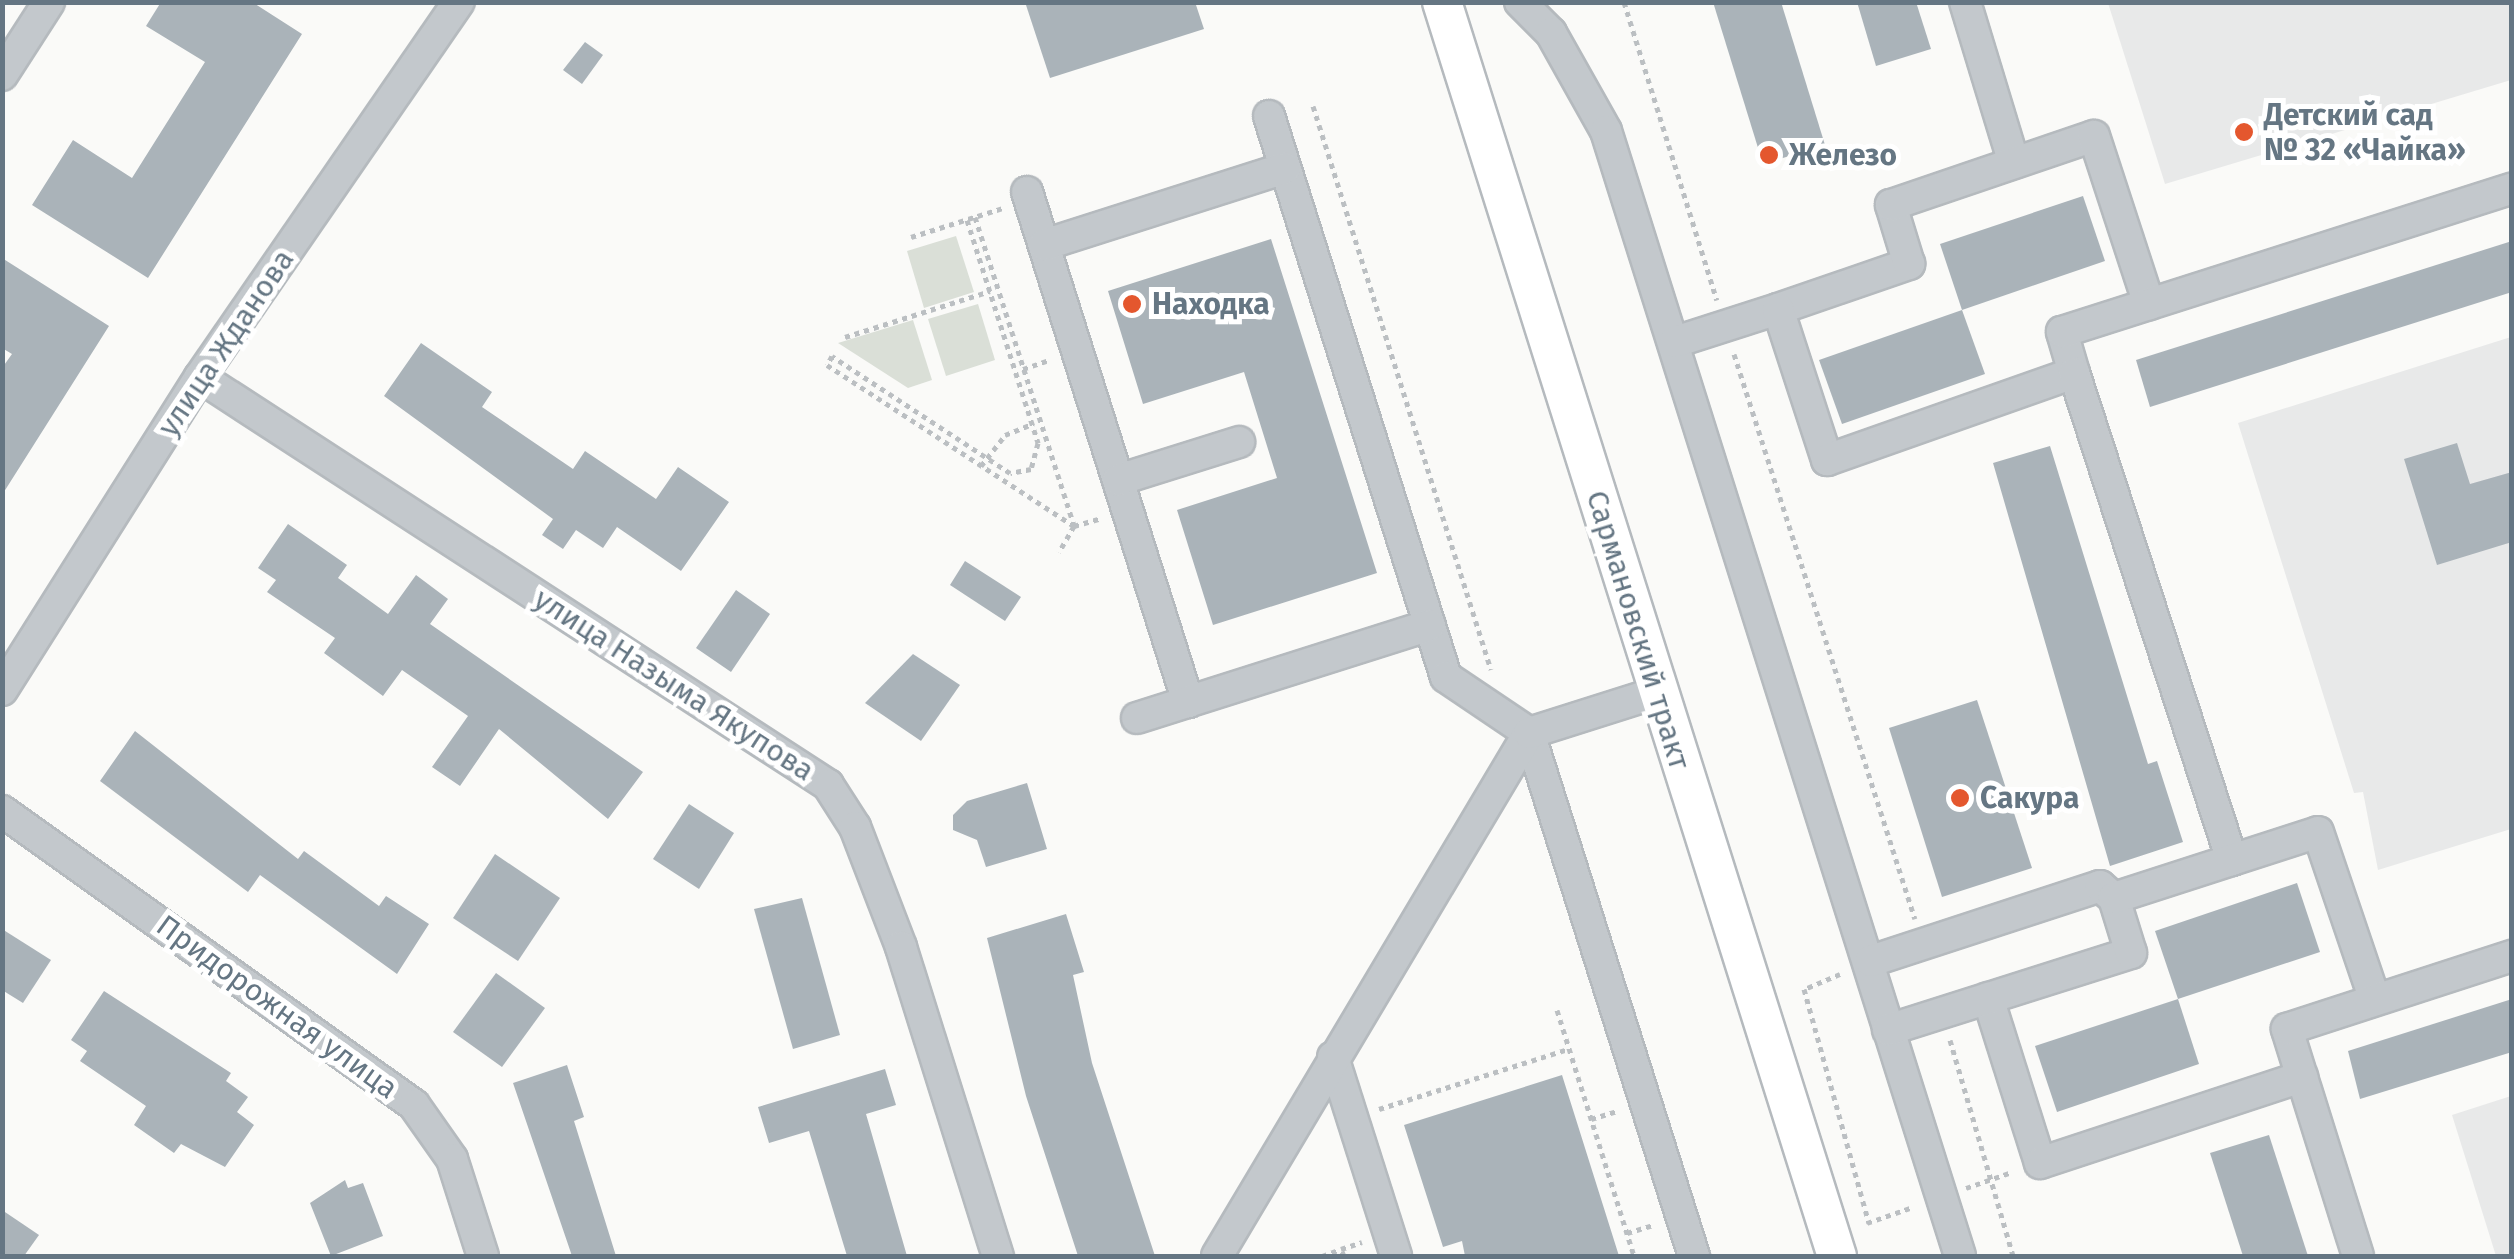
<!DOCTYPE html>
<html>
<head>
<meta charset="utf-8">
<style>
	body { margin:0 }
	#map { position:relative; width:2514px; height:1259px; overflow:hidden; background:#fafaf8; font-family:"Fira Sans",sans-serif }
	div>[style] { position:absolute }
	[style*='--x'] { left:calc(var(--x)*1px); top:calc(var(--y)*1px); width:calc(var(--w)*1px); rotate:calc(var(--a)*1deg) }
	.built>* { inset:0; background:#e8e9e9 }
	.green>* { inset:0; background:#dadfd7 }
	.building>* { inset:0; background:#aab3b9 }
	.path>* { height:5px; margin-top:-2.5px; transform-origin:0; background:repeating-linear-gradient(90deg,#bbbfc2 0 5px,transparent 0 10px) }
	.roads { filter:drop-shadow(2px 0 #b5babe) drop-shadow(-2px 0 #b5babe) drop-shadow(0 2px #b5babe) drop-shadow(0 -2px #b5babe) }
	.minor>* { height:30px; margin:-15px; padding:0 15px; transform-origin:15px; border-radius:15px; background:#c3c8cc }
	.major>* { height:38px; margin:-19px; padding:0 19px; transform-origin:19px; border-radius:19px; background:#fff }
	.dots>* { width:28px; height:28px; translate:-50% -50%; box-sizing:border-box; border:5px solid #fff; border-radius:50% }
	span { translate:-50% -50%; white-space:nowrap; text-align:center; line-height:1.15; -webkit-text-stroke:10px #fff; paint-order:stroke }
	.poi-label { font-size:30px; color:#657683; font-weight:700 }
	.left { translate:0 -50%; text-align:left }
	.street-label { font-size:30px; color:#657683 }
	.frame { position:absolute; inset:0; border:5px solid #657683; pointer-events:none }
</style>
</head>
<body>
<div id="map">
	<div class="built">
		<div style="clip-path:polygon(2108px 3px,2511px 3px,2511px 80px,2165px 184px)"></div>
		<div style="clip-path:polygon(2511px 337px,2511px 829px,2378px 870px,2363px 792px,2354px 793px,2238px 423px)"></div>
		<div style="clip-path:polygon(2511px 1096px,2511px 1256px,2496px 1256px,2452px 1115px)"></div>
	</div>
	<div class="green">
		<div style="clip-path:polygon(956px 236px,974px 292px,924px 308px,907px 251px)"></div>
		<div style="clip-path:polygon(978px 304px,995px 360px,946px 376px,928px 319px)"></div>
		<div style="clip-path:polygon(913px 320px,932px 380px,908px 388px,838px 343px)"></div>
	</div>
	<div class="building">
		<div style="clip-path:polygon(161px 2px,252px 2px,302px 34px,148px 278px,32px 205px,73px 140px,132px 178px,205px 62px,146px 26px)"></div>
		<div style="clip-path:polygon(1025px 2px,1195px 2px,1204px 29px,1050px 78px)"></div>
		<div style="clip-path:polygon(1713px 2px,1781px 2px,1825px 145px,1763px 164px)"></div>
		<div style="clip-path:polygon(1857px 2px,1916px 2px,1931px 49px,1876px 66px)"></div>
		<div style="clip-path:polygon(585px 42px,603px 55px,582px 84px,563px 70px)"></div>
		<div style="clip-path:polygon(2083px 196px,2105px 261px,1962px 310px,1940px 244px)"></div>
		<div style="clip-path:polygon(1271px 239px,1377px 573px,1213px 625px,1177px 510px,1277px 478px,1244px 372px,1143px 404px,1108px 291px)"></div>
		<div style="clip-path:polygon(2512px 241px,2512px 292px,2150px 407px,2136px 360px)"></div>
		<div style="clip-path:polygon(2px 258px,109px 326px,2px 495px,2px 368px,12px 354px,2px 348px)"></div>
		<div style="clip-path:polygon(1962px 310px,1985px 374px,1842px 424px,1819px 360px)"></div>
		<div style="clip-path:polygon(421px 343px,492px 392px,482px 407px,573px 469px,585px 451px,656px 499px,678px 467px,729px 502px,681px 571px,617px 527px,603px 548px,576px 530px,563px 549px,542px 535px,553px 519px,384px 396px)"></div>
		<div style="clip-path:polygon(2457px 443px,2470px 484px,2512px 472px,2512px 542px,2437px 565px,2404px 459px)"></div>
		<div style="clip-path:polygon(2050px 446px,2148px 764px,2157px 761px,2183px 842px,2110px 866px,1993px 463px)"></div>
		<div style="clip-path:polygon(288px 524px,347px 565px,338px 578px,388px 614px,416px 575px,448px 599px,430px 624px,643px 772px,608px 819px,499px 729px,460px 786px,432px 767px,468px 716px,402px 670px,383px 696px,324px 653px,335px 638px,267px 592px,276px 580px,258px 568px)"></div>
		<div style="clip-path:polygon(965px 561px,1021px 597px,1005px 621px,950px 585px)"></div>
		<div style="clip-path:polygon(736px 590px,770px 614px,731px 672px,696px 648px)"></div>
		<div style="clip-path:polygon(913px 654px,960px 685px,921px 741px,865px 703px)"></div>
		<div style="clip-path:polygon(1977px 700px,2032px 868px,1942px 897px,1889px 728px)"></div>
		<div style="clip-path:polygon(135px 731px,298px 859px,304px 851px,379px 906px,386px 896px,429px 924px,397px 974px,260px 875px,248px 892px,100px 781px)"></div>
		<div style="clip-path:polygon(1027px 783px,1047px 849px,986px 867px,977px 840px,953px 830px,953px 815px,967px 801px)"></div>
		<div style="clip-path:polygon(689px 804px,734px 833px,699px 889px,653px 859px)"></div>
		<div style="clip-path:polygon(495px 854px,560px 898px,518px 961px,453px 918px)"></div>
		<div style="clip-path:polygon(2297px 883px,2320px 952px,2178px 999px,2155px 931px)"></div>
		<div style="clip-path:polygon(802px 898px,840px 1035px,793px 1049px,754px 909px)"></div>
		<div style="clip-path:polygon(1066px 914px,1084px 972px,1073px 975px,1092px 1063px,1155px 1256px,1078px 1256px,1026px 1096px,987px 938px)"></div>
		<div style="clip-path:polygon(2px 929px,51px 960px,23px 1003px,2px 990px)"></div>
		<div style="clip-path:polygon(496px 973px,545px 1008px,502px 1067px,453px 1032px)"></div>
		<div style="clip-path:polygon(104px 991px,231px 1073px,226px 1081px,248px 1097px,237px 1112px,254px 1125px,225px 1167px,181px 1144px,174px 1153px,134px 1125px,146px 1106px,80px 1061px,87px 1051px,71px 1040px)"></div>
		<div style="clip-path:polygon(2178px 999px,2199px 1064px,2057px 1112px,2035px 1046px)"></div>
		<div style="clip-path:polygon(2512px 999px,2512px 1052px,2360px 1099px,2348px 1051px)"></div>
		<div style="clip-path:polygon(567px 1065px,584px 1117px,574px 1121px,616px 1256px,572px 1256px,513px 1083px)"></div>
		<div style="clip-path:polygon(885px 1069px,896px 1105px,866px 1114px,907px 1256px,847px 1256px,809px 1131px,769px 1143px,758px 1107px)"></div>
		<div style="clip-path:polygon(1562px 1075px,1619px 1256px,1465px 1256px,1462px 1241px,1443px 1247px,1404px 1125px)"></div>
		<div style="clip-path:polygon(2269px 1135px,2308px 1256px,2243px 1256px,2210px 1153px)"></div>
		<div style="clip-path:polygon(345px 1180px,348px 1188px,363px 1183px,383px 1236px,331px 1256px,310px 1203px)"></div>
		<div style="clip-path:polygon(2px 1210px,39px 1235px,24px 1256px,2px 1256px)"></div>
	</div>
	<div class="path">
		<div style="--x:1624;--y:2;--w:312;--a:72.7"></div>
		<div style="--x:1313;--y:106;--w:591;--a:72.48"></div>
		<div style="--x:975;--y:217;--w:324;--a:72.2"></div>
		<div style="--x:1074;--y:526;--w:30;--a:120"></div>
		<div style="--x:967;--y:220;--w:234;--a:72.3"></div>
		<div style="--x:1038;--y:443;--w:27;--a:105"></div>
		<div style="--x:1031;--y:469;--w:21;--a:169"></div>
		<div style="--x:1010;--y:473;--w:213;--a:-146.7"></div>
		<div style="--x:832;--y:356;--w:10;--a:119"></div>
		<div style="--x:827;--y:365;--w:295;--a:33.1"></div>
		<div style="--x:1074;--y:526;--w:29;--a:-16"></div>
		<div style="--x:911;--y:237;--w:96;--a:-17.5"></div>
		<div style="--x:845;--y:337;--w:152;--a:-17.6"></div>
		<div style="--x:1734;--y:354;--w:593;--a:72.24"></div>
		<div style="--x:1023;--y:369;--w:28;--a:-19"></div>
		<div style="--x:981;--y:466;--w:39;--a:-52"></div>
		<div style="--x:1005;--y:435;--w:31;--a:-22"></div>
		<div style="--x:1840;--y:974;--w:39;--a:157"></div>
		<div style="--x:1804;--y:989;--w:243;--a:74.5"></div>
		<div style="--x:1557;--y:1010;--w:258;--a:72.6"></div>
		<div style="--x:1950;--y:1040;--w:225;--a:73.7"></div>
		<div style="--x:1379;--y:1109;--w:198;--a:-17.6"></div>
		<div style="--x:1591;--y:1119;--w:27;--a:-17"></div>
		<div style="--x:1966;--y:1188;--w:49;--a:-19.2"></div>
		<div style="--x:1867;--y:1223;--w:49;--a:-19.2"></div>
		<div style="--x:1627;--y:1233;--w:27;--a:-17"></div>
		<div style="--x:1322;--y:1256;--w:20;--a:-20"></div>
		<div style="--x:1344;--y:1256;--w:8;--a:-113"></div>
		<div style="--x:1341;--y:1249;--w:22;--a:-18"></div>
	</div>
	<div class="roads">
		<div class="minor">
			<div style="--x:1520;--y:2;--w:44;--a:45"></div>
			<div style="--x:1551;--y:33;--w:112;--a:60.7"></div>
			<div style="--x:1606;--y:131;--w:1179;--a:72.53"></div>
			<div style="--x:1965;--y:2;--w:168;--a:73.1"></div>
			<div style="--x:2;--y:75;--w:87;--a:-57.2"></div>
			<div style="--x:1269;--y:116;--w:588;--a:72.49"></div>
			<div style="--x:1446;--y:677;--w:100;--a:34"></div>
			<div style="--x:1529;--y:733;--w:548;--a:72.49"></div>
			<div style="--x:1027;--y:192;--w:535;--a:72.48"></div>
			<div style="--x:1044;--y:245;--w:253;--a:-17.7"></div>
			<div style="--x:1778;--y:309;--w:139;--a:-19"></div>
			<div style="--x:1909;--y:264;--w:62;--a:-107"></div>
			<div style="--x:1891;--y:205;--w:214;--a:-18.8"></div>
			<div style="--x:2094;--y:136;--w:177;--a:71.9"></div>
			<div style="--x:1675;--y:342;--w:108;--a:-17.8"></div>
			<div style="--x:1778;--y:309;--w:159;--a:72"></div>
			<div style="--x:1827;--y:460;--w:262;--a:-19.4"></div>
			<div style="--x:2074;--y:373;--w:43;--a:-106.3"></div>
			<div style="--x:2062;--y:332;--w:472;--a:-17.7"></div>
			<div style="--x:2074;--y:373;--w:512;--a:72.03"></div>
			<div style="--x:200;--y:377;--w:749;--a:33.01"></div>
			<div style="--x:828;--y:785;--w:50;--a:57.3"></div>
			<div style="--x:855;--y:827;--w:129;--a:69"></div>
			<div style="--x:901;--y:947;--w:324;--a:72.6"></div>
			<div style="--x:1118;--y:480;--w:127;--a:-17.4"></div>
			<div style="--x:2;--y:690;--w:370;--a:-57.7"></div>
			<div style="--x:200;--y:377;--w:456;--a:-55.4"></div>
			<div style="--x:1137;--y:718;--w:307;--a:-17.6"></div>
			<div style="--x:2;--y:811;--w:506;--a:35.51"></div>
			<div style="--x:414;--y:1105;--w:66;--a:54.9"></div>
			<div style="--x:452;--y:1159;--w:102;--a:72.3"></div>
			<div style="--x:1871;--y:961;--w:241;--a:-18.1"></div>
			<div style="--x:2100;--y:886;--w:18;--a:41"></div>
			<div style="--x:1988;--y:998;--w:173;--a:72.5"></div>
			<div style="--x:2040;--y:1163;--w:276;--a:-18.2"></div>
			<div style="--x:1888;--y:1030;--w:255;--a:-17.6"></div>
			<div style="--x:2131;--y:953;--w:58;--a:-107.2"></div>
			<div style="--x:2114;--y:898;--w:214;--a:-17.9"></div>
			<div style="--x:2318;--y:832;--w:177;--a:71.3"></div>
			<div style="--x:1333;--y:1057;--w:209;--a:72.4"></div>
			<div style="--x:1217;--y:1256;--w:609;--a:-59.18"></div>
			<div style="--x:1529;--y:733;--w:135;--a:-17.6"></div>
			<div style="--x:2358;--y:1256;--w:238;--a:-107.4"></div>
			<div style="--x:2287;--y:1029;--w:237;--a:-18"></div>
		</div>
		<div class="major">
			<div style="--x:1442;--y:2;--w:1315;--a:72.52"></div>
		</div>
	</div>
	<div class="dots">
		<div style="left:2244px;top:132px;background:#e4572e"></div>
		<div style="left:1769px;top:155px;background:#e4572e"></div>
		<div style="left:1132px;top:304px;background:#e4572e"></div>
		<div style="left:1960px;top:798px;background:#e4572e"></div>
	</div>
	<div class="poi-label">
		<span class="left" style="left:2264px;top:132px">Детский сад<br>№ 32 «Чайка»</span>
		<span class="left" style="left:1789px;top:155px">Железо</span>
		<span class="left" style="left:1152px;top:304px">Находка</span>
		<span class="left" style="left:1980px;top:798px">Сакура</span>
	</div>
	<div class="street-label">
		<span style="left:226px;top:343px;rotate:-56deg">улица Жданова</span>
		<span style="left:1638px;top:630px;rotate:73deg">Сармановский тракт</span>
		<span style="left:674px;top:685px;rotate:33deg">улица Назыма Якупова</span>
		<span style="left:277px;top:1007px;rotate:36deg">Придорожная улица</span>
	</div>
	<div class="frame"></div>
</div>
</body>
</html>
